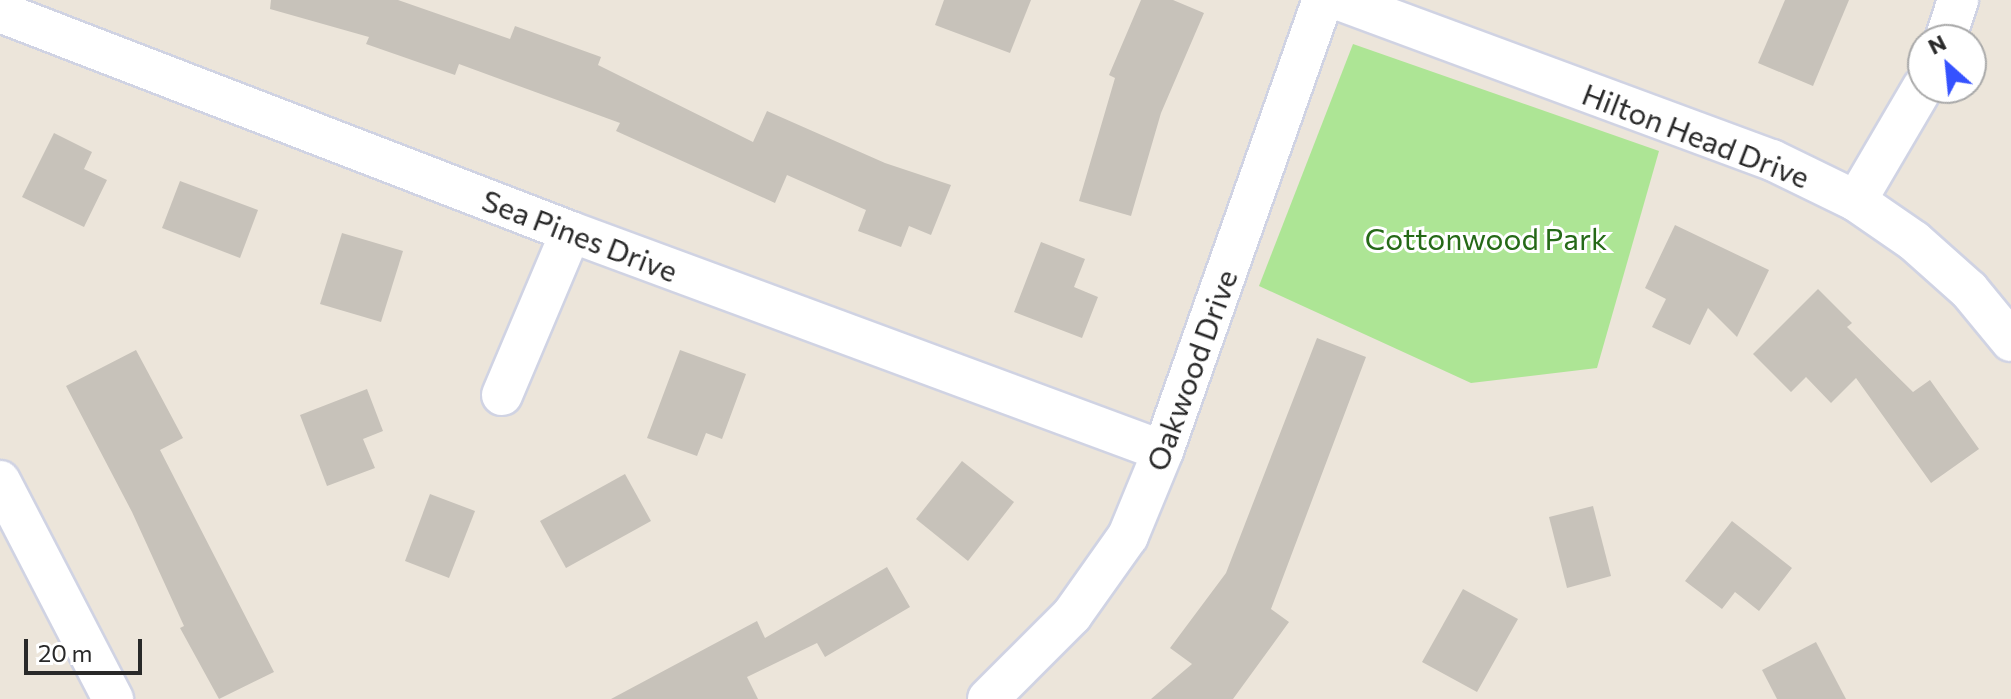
<!DOCTYPE html>
<html>
<head>
<meta charset="utf-8">
<style>
	body { margin:0 }
	#map { position:relative; width:2011px; height:699px; overflow:hidden; background:#ece5da; font-family:Commissioner,sans-serif }
	div>[style] { position:absolute }
	[style*='--x'] { left:calc(var(--x)*1px); top:calc(var(--y)*1px); width:calc(var(--w)*1px); rotate:calc(var(--a)*1deg) }
	.green>* { inset:0; background:#ade595 }
	.building>* { inset:0; background:#c7c2ba }
	.roads { filter:drop-shadow(2px 0 #d0d3e3) drop-shadow(-2px 0 #d0d3e3) drop-shadow(0 2px #d0d3e3) drop-shadow(0 -2px #d0d3e3) }
	.street>* { height:40px; margin:-20px; padding:0 20px; transform-origin:20px; border-radius:20px; background:#fff }
	span { translate:-50% -50%; white-space:nowrap; text-align:center; line-height:1.15; -webkit-text-stroke:6px #fff; paint-order:stroke }
	.street-label { font-size:30px; color:#292929 }
	.park-label { font-size:30px; color:#256917 }
	.north { position:absolute; left:1907px; top:24px; width:80px; height:80px; box-sizing:border-box; background:#fff; border:2px solid #a9a9a9; border-radius:50%; rotate:333deg; font-size:22px; font-weight:700; line-height:32px; text-align:center; color:#292929 }
	.north::after { content:''; display:block; margin:auto; width:28px; height:36px; background:#3552ff; clip-path:polygon(50% 0,100% 100%,50% 72%,0 100%) }
	.scale { position:absolute; left:24px; top:639px; width:118px; height:36px; box-sizing:border-box; border:4px solid #292929; border-top:0; padding-left:10px; font-size:24px; line-height:28px; white-space:nowrap; color:#292929; -webkit-text-stroke:6px #fff; paint-order:stroke }
</style>
</head>
<body>
<div id="map">
	<div class="green">
		<div style="clip-path:polygon(1353px 44px,1659px 151px,1597px 368px,1471px 383px,1259px 286px)"></div>
	</div>
	<div class="building">
		<div style="clip-path:polygon(271px 0,398px 0,510px 39px,515px 26px,601px 57px,598px 65px,753px 142px,767px 111px,885px 163px,951px 185px,931px 235px,909px 226px,901px 247px,858px 231px,866px 210px,787px 175px,775px 203px,616px 131px,620px 123px,459px 64px,455px 75px,366px 44px,369px 37px,270px 9px)"></div>
		<div style="clip-path:polygon(944px 0,1031px 0,1010px 53px,935px 25px)"></div>
		<div style="clip-path:polygon(1141px 0,1173px 0,1204px 13px,1161px 113px,1131px 216px,1079px 201px,1115px 78px,1109px 75px)"></div>
		<div style="clip-path:polygon(1785px 0,1849px 0,1813px 86px,1758px 63px)"></div>
		<div style="clip-path:polygon(54px 133px,92px 152px,84px 169px,107px 180px,84px 227px,22px 197px)"></div>
		<div style="clip-path:polygon(180px 181px,258px 210px,240px 258px,162px 228px)"></div>
		<div style="clip-path:polygon(1675px 225px,1769px 270px,1737px 337px,1708px 308px,1690px 345px,1652px 327px,1666px 299px,1645px 288px)"></div>
		<div style="clip-path:polygon(342px 233px,403px 251px,381px 322px,320px 304px)"></div>
		<div style="clip-path:polygon(1041px 242px,1085px 259px,1074px 287px,1098px 297px,1082px 338px,1014px 312px)"></div>
		<div style="clip-path:polygon(1818px 289px,1852px 323px,1847px 327px,1913px 392px,1930px 380px,1979px 449px,1931px 483px,1856px 378px,1831px 403px,1806px 377px,1791px 392px,1753px 354px)"></div>
		<div style="clip-path:polygon(1317px 338px,1366px 357px,1271px 609px,1289px 622px,1233px 699px,1151px 699px,1192px 664px,1170px 648px,1226px 573px)"></div>
		<div style="clip-path:polygon(136px 350px,183px 438px,160px 450px,274px 672px,219px 699px,180px 628px,184px 626px,132px 512px,66px 386px)"></div>
		<div style="clip-path:polygon(680px 350px,746px 374px,722px 439px,706px 433px,697px 456px,647px 438px)"></div>
		<div style="clip-path:polygon(367px 389px,383px 431px,363px 439px,375px 468px,327px 486px,300px 415px)"></div>
		<div style="clip-path:polygon(962px 461px,1014px 502px,968px 561px,916px 519px)"></div>
		<div style="clip-path:polygon(625px 474px,651px 521px,566px 568px,540px 521px)"></div>
		<div style="clip-path:polygon(430px 494px,475px 511px,449px 578px,405px 561px)"></div>
		<div style="clip-path:polygon(1593px 506px,1611px 576px,1567px 588px,1549px 517px)"></div>
		<div style="clip-path:polygon(1732px 521px,1792px 568px,1759px 611px,1735px 592px,1722px 609px,1685px 581px)"></div>
		<div style="clip-path:polygon(887px 567px,910px 607px,825px 657px,817px 643px,747px 677px,758px 699px,611px 699px,757px 621px,765px 638px)"></div>
		<div style="clip-path:polygon(1463px 589px,1518px 619px,1477px 692px,1422px 662px)"></div>
		<div style="clip-path:polygon(1816px 642px,1846px 699px,1777px 699px,1762px 670px)"></div>
	</div>
	<div class="roads">
		<div class="street">
			<div style="--x:1339;--y:0;--w:462;--a:20.3"></div>
			<div style="--x:1772;--y:160;--w:93;--a:26"></div>
			<div style="--x:1856;--y:201;--w:70;--a:34.6"></div>
			<div style="--x:1914;--y:241;--w:74;--a:41.7"></div>
			<div style="--x:1969;--y:290;--w:66;--a:50.5"></div>
			<div style="--x:0;--y:12;--w:612;--a:21.07"></div>
			<div style="--x:571;--y:232;--w:631;--a:20.3"></div>
			<div style="--x:1945;--y:40;--w:42;--a:-72"></div>
			<div style="--x:1856;--y:201;--w:132;--a:-59.6"></div>
			<div style="--x:502;--y:395;--w:177;--a:-67.1"></div>
			<div style="--x:0;--y:481;--w:246;--a:62.6"></div>
			<div style="--x:988;--y:699;--w:119;--a:-45"></div>
			<div style="--x:1072;--y:615;--w:97;--a:-54.7"></div>
			<div style="--x:1128;--y:536;--w:92;--a:-67.6"></div>
			<div style="--x:1163;--y:451;--w:479;--a:-70.5"></div>
		</div>
	</div>
	<div class="street-label">
		<span style="left:1696px;top:135px;rotate:21deg">Hilton Head Drive</span>
		<span style="left:580px;top:235px;rotate:21deg">Sea Pines Drive</span>
		<span style="left:1191px;top:370px;rotate:-70deg">Oakwood Drive</span>
	</div>
	<div class="park-label">
		<span style="left:1486px;top:238px">Cottonwood Park</span>
	</div>
	<div class="north">N</div>
	<div class="scale">20 m</div>
</div>
</body>
</html>
